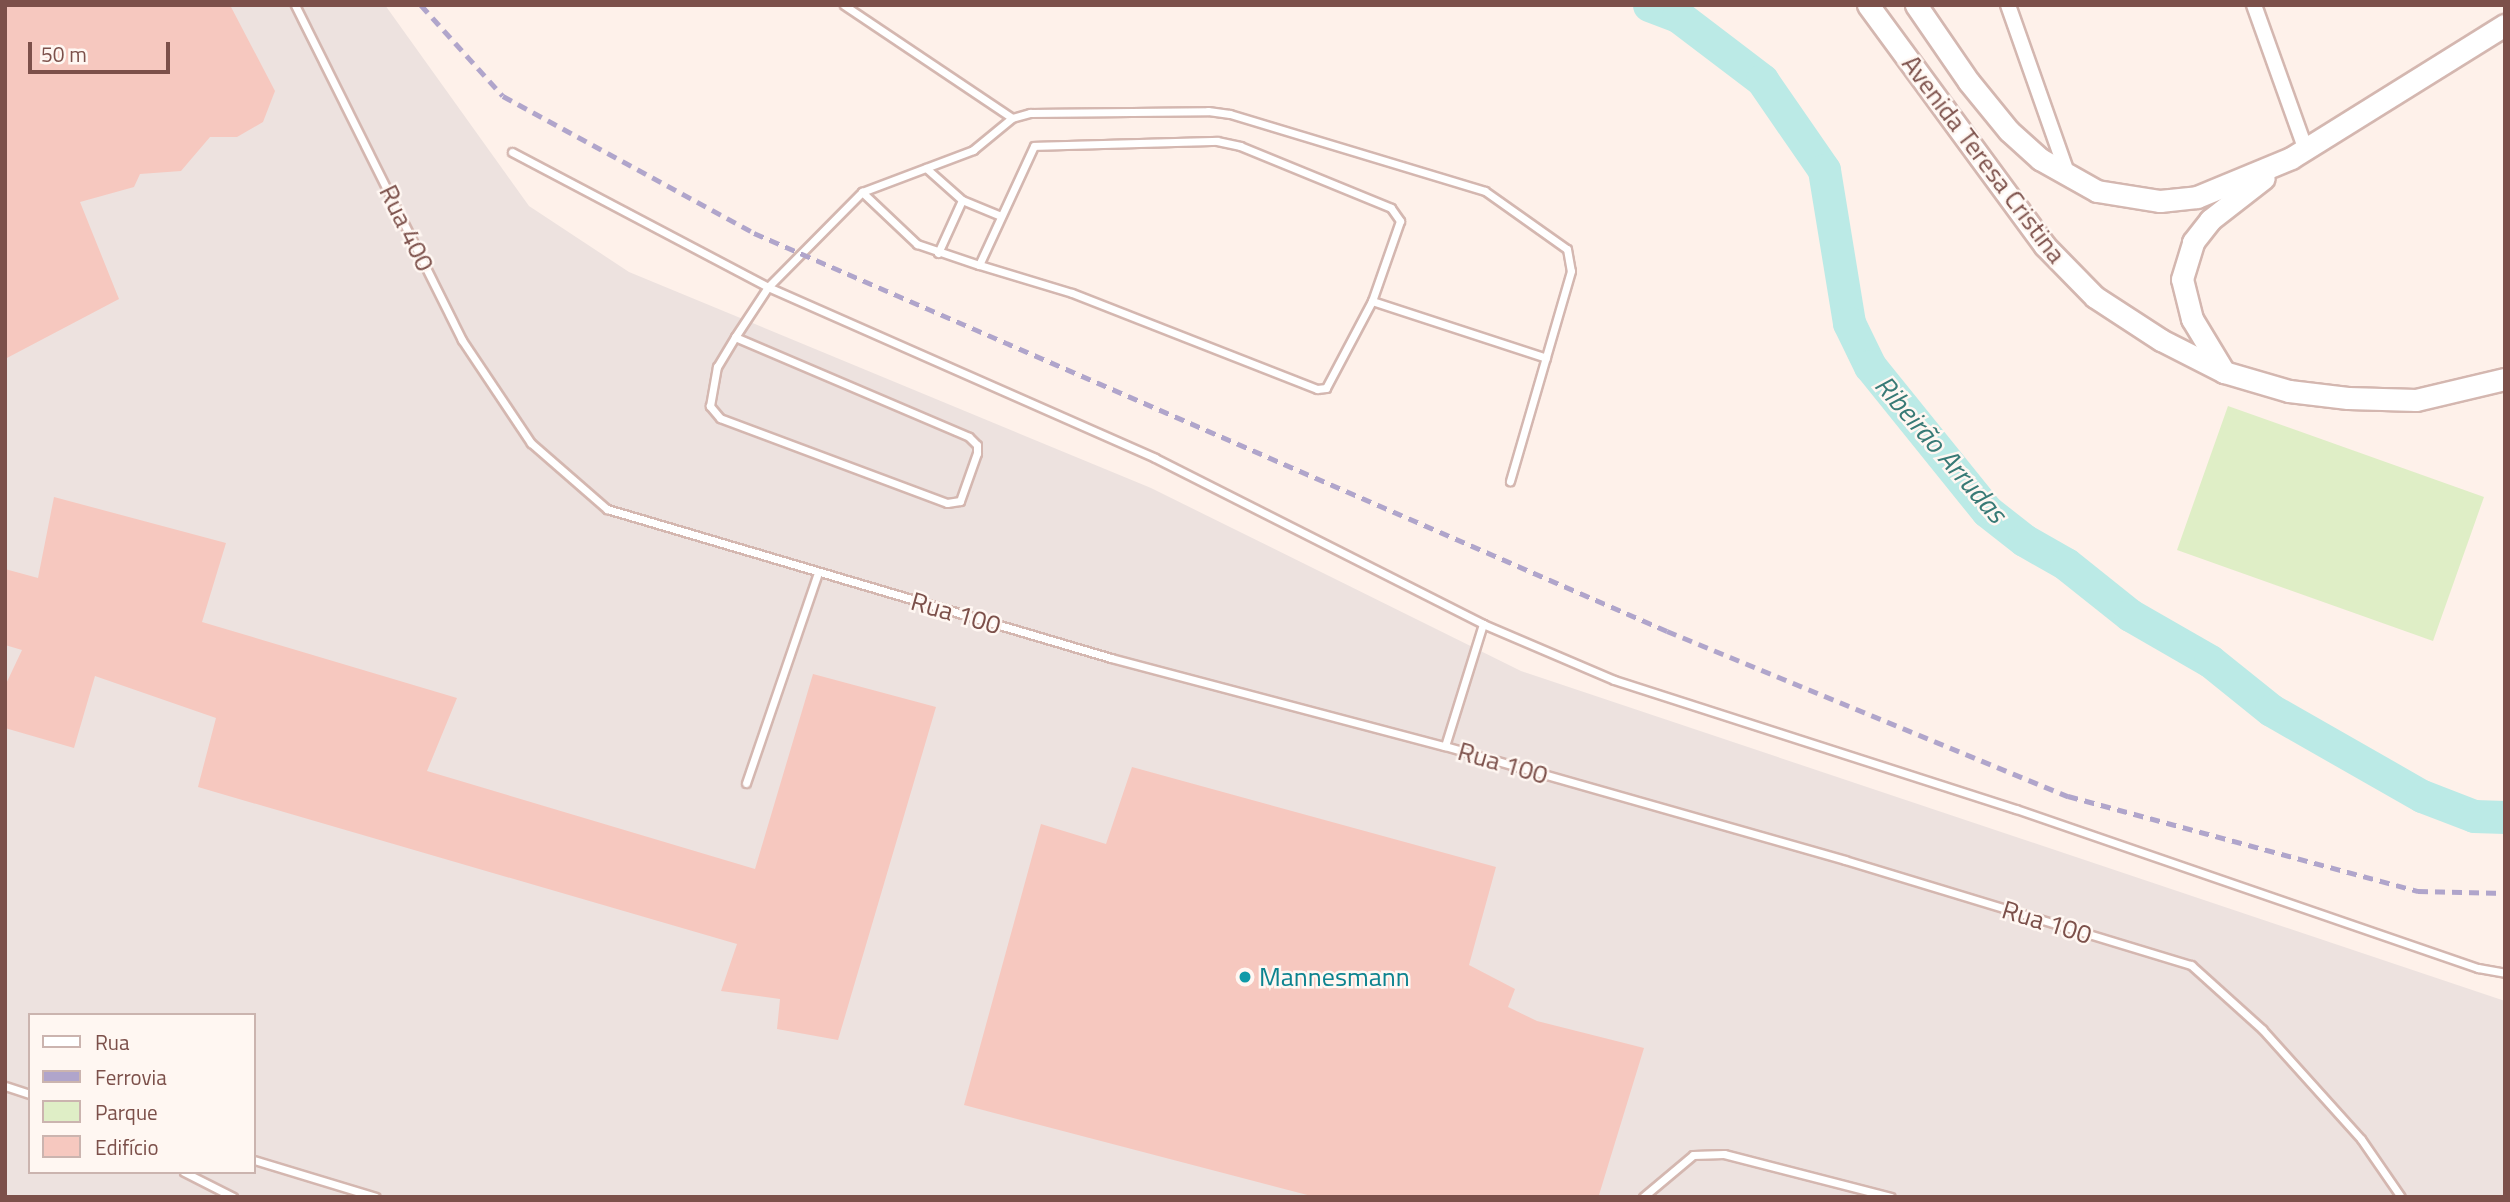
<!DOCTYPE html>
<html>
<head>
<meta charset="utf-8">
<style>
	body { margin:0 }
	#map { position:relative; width:2510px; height:1202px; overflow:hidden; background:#fef1ea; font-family:"Titillium Web",sans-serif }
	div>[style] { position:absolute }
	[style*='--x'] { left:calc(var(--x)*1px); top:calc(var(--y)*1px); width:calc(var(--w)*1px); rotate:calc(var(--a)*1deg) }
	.industrial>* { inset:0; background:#ede2df }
	.green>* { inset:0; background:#dfeec6 }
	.river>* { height:33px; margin:-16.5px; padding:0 16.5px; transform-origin:16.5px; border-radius:16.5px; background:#bbeae6 }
	.building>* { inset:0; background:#f6c8bf }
	.roads { filter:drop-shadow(2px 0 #d4b7b0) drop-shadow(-2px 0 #d4b7b0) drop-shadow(0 2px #d4b7b0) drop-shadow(0 -2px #d4b7b0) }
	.lane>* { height:7px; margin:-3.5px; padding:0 3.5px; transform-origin:3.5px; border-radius:3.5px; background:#fff }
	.street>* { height:14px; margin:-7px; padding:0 7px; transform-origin:7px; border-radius:7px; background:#fff }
	.secondary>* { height:21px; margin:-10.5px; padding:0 10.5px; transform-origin:10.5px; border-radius:10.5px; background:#fff }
	.rail>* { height:5px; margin-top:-2.5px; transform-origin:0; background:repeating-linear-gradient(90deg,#b0a5cb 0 10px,transparent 0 17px) }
	.dots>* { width:19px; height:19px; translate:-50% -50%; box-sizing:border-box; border:4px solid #fff7f2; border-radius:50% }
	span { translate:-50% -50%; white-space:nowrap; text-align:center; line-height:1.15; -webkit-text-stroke:5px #fff7f2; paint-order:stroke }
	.street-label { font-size:26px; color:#7c504a }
	.culture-label { font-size:26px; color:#0d838f }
	.left { translate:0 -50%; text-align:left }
	.water-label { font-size:28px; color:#387a76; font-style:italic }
	.frame { position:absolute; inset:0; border:7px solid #7c504a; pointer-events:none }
	.legend { position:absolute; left:28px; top:1013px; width:228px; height:161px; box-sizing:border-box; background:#fff7f2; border:2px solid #cbb4af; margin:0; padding:9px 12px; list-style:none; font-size:21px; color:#7c504a }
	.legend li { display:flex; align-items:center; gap:14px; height:35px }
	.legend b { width:35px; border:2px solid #cbb4af }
	.scale { position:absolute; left:28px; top:42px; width:142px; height:32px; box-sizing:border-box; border:4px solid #7c504a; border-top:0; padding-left:9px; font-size:21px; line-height:24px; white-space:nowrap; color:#7c504a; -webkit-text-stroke:5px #fff7f2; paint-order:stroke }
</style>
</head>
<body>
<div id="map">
	<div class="industrial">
		<div style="clip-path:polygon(evenodd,5px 5px,385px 5px,529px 206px,629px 272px,1151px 488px,1521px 671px,2505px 1001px,2505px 1197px,5px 1197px,5px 5px,30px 1015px,254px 1015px,254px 1172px,30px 1172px,30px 1015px)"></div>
	</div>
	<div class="green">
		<div style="clip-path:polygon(2228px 406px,2484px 497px,2433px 641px,2177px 550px)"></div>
	</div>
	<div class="river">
		<div style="--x:1649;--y:5;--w:31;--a:21"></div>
		<div style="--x:1678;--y:16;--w:106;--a:37.3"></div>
		<div style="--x:1762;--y:80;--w:109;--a:55.4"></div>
		<div style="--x:1824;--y:170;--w:155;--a:80.7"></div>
		<div style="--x:1849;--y:323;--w:48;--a:64"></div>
		<div style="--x:1870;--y:366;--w:186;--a:51.1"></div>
		<div style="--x:1987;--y:511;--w:47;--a:38.1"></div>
		<div style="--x:2024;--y:540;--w:48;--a:29.7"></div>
		<div style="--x:2066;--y:564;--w:82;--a:38.6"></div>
		<div style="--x:2130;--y:615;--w:92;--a:29.9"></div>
		<div style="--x:2210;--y:661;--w:78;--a:38.8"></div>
		<div style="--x:2271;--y:710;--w:174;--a:29.7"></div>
		<div style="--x:2422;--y:796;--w:56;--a:21"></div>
		<div style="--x:2474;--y:816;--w:31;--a:2"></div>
	</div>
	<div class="building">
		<div style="clip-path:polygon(5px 5px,230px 5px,275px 91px,263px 122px,237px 137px,210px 137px,181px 171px,140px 174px,134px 187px,80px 202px,119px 299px,5px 359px)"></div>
		<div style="clip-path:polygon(54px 497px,226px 543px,202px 622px,457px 698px,427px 771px,755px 869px,813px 674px,936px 707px,838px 1040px,777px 1029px,780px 999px,721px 991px,737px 944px,198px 787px,216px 718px,95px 676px,74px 748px,5px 728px,5px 686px,22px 650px,5px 645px,5px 569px,38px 578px)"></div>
		<div style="clip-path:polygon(1132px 767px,1496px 867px,1469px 965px,1515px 989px,1508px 1007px,1537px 1021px,1644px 1048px,1599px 1195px,1315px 1197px,964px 1105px,1041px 824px,1106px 844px)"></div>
	</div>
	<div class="roads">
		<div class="lane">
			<div style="--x:295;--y:5;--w:374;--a:63.5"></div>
			<div style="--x:462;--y:340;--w:124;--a:56.2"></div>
			<div style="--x:531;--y:443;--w:101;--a:41"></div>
			<div style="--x:607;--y:509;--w:526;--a:16.47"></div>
			<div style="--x:1111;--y:658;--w:345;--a:14.8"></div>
			<div style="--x:1445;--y:746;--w:416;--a:15.9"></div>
			<div style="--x:1845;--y:860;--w:362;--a:16.9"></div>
			<div style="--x:2191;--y:965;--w:96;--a:42"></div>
			<div style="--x:2262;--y:1029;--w:148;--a:48"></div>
			<div style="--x:2361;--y:1139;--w:70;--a:55.4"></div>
			<div style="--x:844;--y:5;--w:202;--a:33.9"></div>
			<div style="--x:1217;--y:141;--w:24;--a:12"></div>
			<div style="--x:1240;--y:146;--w:163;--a:22.3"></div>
			<div style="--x:1391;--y:208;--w:16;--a:55"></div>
			<div style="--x:1400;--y:221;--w:85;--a:109.3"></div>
			<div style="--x:1372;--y:301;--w:98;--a:117.9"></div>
			<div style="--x:1326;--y:388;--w:9;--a:174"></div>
			<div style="--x:1317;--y:389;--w:263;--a:-158.6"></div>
			<div style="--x:1072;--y:293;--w:97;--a:-163.2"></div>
			<div style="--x:979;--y:265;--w:131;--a:-65.2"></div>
			<div style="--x:1034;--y:146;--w:183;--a:-1.6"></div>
			<div style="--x:512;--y:152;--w:289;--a:27.8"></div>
			<div style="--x:768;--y:287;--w:423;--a:23.8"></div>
			<div style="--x:1155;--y:458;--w:368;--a:26.8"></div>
			<div style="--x:1483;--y:624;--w:142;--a:23.1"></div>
			<div style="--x:1614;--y:680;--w:422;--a:17.8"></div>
			<div style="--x:2016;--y:809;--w:489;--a:19"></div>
			<div style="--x:2478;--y:968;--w:27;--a:10"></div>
			<div style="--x:926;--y:168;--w:48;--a:41.6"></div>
			<div style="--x:962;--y:200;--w:42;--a:22.3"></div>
			<div style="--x:862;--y:192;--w:76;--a:43.4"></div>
			<div style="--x:917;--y:244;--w:65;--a:18.7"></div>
			<div style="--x:938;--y:253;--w:58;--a:-65.6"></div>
			<div style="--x:1372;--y:301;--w:183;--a:18.1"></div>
			<div style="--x:735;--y:337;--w:254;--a:23.1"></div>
			<div style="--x:969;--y:437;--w:11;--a:45"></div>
			<div style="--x:977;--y:445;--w:8;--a:90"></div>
			<div style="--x:977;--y:453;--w:51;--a:109.5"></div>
			<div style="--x:960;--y:501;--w:13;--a:171"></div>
			<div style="--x:947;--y:503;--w:242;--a:-159.5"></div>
			<div style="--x:720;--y:418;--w:16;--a:-130"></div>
			<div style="--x:710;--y:406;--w:40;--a:-80"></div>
			<div style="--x:717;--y:367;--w:35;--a:-59"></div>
			<div style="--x:735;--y:337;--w:60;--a:-56.6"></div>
			<div style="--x:768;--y:287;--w:134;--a:-45.3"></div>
			<div style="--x:862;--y:192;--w:119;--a:-20.7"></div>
			<div style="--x:973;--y:150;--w:50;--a:-39.4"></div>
			<div style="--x:1012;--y:118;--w:19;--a:-16"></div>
			<div style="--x:1030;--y:113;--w:178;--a:-0.6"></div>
			<div style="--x:1208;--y:111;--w:22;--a:8"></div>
			<div style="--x:1230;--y:114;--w:266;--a:16.8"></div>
			<div style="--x:1485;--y:191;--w:100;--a:35.3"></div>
			<div style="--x:1567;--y:249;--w:22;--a:80"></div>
			<div style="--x:1571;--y:271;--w:219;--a:106.2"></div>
			<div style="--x:1445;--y:746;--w:128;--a:-72.7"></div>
			<div style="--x:746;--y:783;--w:222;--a:-71.1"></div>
			<div style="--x:5;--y:1086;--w:26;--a:18"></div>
			<div style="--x:254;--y:1160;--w:127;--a:16.9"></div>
			<div style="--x:184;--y:1172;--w:55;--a:27"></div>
			<div style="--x:1643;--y:1197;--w:65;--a:-40"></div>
			<div style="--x:1693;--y:1155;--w:31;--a:-2"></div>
			<div style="--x:1724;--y:1154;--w:172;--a:14.4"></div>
		</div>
		<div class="street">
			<div style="--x:2008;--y:5;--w:183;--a:70.6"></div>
			<div style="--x:2254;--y:5;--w:154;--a:70.3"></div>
		</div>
		<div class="secondary">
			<div style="--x:1868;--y:5;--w:299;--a:53.7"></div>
			<div style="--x:2045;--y:246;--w:71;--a:45.6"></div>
			<div style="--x:2095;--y:297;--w:79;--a:33.1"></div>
			<div style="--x:2161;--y:340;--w:71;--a:26.9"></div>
			<div style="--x:2224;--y:372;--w:68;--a:16.3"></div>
			<div style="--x:2289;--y:391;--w:59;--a:6.8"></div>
			<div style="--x:2348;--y:398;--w:68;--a:1.7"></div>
			<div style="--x:2416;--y:400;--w:91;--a:-13.3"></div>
			<div style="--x:1916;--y:5;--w:93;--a:55.5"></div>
			<div style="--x:1969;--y:82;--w:63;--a:50.8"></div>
			<div style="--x:2009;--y:131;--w:42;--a:42.1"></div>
			<div style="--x:2040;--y:159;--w:65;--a:29.3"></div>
			<div style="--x:2097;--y:191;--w:64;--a:9"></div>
			<div style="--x:2160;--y:201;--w:37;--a:-6"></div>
			<div style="--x:2197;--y:197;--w:102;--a:-22.5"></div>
			<div style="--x:2291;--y:158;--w:252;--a:-31.9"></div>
			<div style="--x:2224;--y:372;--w:62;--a:-121.1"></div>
			<div style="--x:2192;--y:319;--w:41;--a:-104"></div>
			<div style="--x:2182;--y:279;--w:39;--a:-73"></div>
			<div style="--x:2193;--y:242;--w:28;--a:-52"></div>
			<div style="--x:2210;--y:220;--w:68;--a:-37.9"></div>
		</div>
	</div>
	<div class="rail">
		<div style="--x:421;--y:5;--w:122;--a:48"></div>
		<div style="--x:503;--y:96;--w:286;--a:28.6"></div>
		<div style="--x:754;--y:233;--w:996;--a:23.55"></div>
		<div style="--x:1667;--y:631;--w:434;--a:22.4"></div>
		<div style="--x:2068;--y:796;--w:363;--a:15.2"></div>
		<div style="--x:2418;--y:891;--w:87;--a:1.3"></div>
	</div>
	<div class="dots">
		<div style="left:1245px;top:977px;background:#0f9aa8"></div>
	</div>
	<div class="street-label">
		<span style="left:1984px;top:159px;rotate:53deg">Avenida Teresa Cristina</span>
		<span style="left:407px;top:228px;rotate:64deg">Rua 400</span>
		<span style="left:956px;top:613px;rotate:16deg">Rua 100</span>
		<span style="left:1503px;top:763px;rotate:16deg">Rua 100</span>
		<span style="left:2047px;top:922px;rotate:17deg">Rua 100</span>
	</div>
	<div class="culture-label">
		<span class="left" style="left:1259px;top:977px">Mannesmann</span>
	</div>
	<div class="water-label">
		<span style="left:1941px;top:449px;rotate:49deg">Ribeirão Arrudas</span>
	</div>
	<div class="frame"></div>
	<ul class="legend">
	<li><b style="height:9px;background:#fff"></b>Rua</li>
	<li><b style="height:9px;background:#b0a5cb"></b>Ferrovia</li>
	<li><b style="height:19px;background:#dfeec6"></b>Parque</li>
	<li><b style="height:19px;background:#f6c8bf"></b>Edifício</li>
	</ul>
	<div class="scale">50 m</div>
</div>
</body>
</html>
